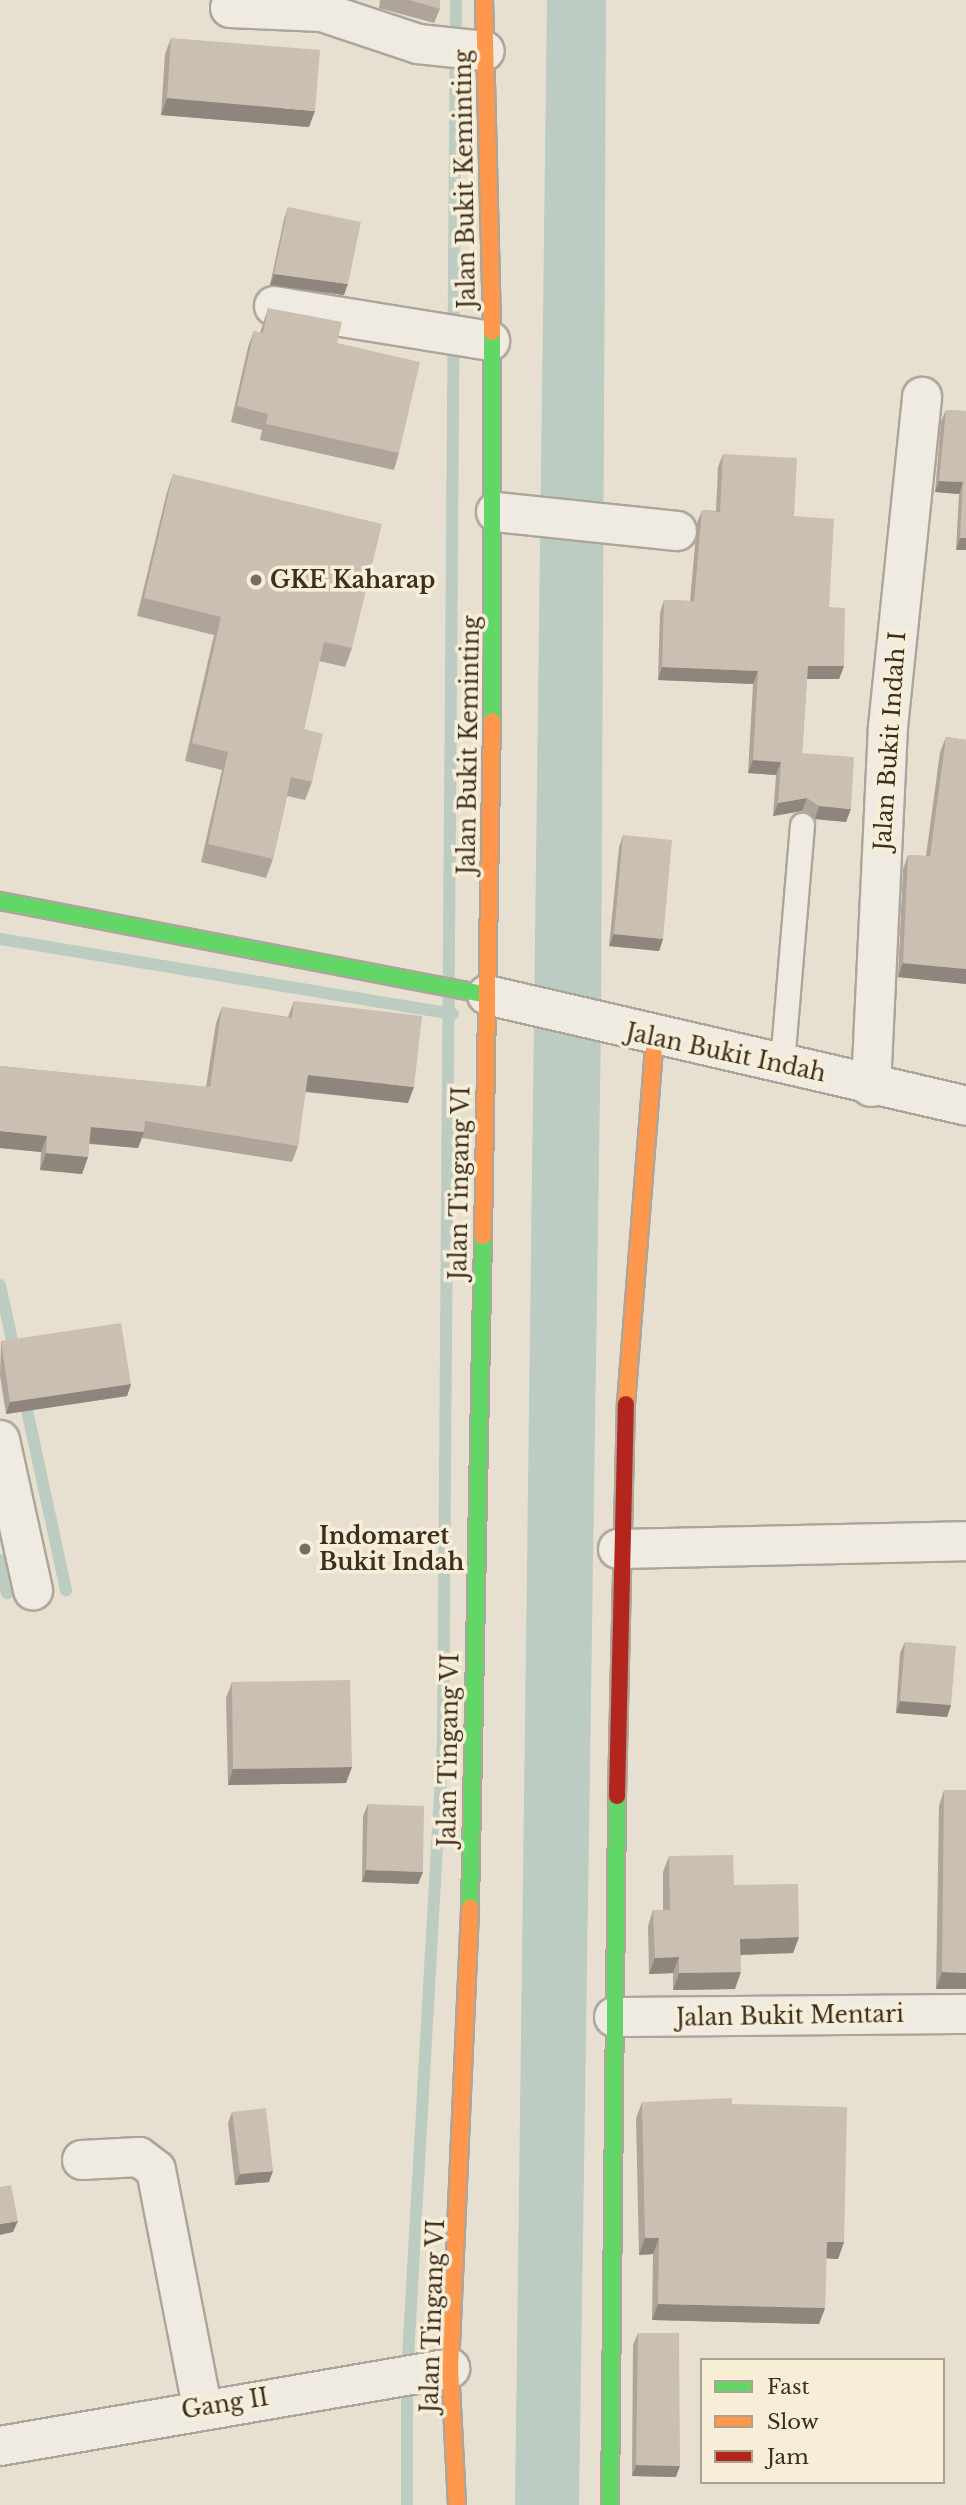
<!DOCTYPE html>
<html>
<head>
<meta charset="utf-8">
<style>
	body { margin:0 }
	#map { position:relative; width:966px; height:2505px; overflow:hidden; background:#e7e0d1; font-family:"Libre Baskerville",serif }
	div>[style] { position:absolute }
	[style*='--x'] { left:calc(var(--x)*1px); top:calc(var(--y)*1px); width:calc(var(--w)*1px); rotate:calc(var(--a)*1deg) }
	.water>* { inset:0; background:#bcccc2 }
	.stream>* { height:12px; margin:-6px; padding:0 6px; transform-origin:6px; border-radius:6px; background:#bcccc2 }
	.roads { filter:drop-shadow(2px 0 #ada599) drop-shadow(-2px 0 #ada599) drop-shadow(0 2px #ada599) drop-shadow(0 -2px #ada599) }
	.lane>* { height:23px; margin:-11.5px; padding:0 11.5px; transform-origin:11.5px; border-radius:11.5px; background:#efebe3 }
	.street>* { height:38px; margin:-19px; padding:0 19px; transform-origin:19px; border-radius:19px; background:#efebe3 }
	.fast>* { height:16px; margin:-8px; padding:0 8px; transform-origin:8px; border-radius:8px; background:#63d668 }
	.slow>* { height:16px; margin:-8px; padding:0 8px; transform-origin:8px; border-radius:8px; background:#ff974d }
	.jam>* { height:16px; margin:-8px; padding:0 8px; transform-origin:8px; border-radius:8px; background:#b3261e }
	.wall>* { inset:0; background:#afa499 }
	.shaded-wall>* { inset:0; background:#8e867d }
	.building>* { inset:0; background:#cbbfb2 }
	.dots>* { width:19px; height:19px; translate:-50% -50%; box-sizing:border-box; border:4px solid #f7eed8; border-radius:50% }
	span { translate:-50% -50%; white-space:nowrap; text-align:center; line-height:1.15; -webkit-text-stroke:7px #f7eed8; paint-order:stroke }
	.street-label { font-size:23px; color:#3d2e20 }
	.poi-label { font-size:23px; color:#3d2e20; font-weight:700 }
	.left { translate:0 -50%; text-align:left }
	.legend { position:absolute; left:700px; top:2358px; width:245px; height:126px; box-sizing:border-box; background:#f7eed8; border:2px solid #ada18e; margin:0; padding:9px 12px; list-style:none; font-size:21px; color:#3d2e20 }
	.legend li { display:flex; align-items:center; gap:14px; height:35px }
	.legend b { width:35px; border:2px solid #ada18e }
</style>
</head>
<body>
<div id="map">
	<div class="water">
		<div style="clip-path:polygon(547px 0,606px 0,601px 1026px,579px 2505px,515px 2505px)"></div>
	</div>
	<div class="stream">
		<div style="--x:0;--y:939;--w:459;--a:9.4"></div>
		<div style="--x:0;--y:1285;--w:71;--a:77.7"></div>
		<div style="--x:24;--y:1396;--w:199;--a:77.8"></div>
		<div style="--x:0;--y:1560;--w:34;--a:78"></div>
		<div style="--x:407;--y:2505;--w:130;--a:-90"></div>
		<div style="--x:407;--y:2375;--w:635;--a:-86.75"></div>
		<div style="--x:443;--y:1741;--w:1741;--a:-89.57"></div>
	</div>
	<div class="roads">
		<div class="lane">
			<div style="--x:782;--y:1063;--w:239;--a:-85.2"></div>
		</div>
		<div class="street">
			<div style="--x:230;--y:8;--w:92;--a:2.5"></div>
			<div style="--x:322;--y:12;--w:101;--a:18.4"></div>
			<div style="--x:418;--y:44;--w:67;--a:6"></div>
			<div style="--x:274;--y:306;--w:219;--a:9.2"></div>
			<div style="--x:496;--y:512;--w:182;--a:6"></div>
			<div style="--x:487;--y:995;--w:492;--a:13"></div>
			<div style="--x:871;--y:1087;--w:360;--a:-87.3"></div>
			<div style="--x:888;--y:727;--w:332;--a:-84.1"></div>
			<div style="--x:0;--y:1440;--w:154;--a:77.6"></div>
			<div style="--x:618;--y:1549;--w:348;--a:-1.3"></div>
			<div style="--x:614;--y:2017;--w:352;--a:-0.5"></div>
			<div style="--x:82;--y:2160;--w:57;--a:-3"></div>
			<div style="--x:139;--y:2157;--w:21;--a:37"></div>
			<div style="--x:156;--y:2170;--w:241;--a:79"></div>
			<div style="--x:0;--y:2446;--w:457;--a:-9.8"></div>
		</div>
		<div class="fast">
			<div style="--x:492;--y:332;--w:389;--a:90"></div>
			<div style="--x:0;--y:901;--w:496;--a:10.9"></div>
			<div style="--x:470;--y:1907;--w:671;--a:-88.89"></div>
			<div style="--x:610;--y:2505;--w:709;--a:-89.43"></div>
		</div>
		<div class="slow">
			<div style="--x:484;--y:0;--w:332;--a:88.6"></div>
			<div style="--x:483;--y:1236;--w:515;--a:-89"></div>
			<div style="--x:626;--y:1404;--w:367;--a:-85.5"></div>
			<div style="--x:457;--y:2505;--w:137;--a:-92.9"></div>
			<div style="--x:450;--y:2368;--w:461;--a:-87.5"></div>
		</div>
		<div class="jam">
			<div style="--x:617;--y:1796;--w:392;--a:-88.7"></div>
		</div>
	</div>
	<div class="wall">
		<div style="clip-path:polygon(380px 0,440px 0,440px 9px,434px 23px,379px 8px)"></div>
		<div style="clip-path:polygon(171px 38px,309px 127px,161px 115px,165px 54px)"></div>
		<div style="clip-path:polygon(288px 207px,344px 295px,270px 285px,284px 219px)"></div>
		<div style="clip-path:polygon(268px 308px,337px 343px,399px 453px,394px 470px,260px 440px,262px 430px,231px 422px,248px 347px,254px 331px,260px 333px)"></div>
		<div style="clip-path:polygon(946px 410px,966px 411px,966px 550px,956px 550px,959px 494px,935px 492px,941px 421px)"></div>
		<div style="clip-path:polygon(723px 454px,794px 516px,829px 607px,844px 666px,839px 679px,807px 679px,802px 753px,846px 822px,815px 819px,802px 811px,773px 816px,776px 775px,748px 773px,753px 684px,658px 680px,660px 613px,664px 600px,690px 601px,697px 523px,702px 510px,716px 511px,718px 467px)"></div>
		<div style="clip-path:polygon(173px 474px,352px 648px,345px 667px,319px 661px,304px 729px,312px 782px,305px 800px,287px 796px,273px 859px,266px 878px,201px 862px,222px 770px,185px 761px,214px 635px,137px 616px,167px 492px)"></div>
		<div style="clip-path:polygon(946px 737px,966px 740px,966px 984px,898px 977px,903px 869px,908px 855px,926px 856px,940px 752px)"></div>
		<div style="clip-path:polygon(623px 835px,663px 939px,659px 951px,609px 946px,619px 847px)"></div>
		<div style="clip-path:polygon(294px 1001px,408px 1103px,305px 1092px,298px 1146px,292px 1162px,142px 1138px,138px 1148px,89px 1144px,88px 1157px,82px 1174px,40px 1170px,41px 1152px,0 1148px,0 1066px,206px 1087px,216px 1023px,222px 1007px,288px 1017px)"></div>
		<div style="clip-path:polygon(1px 1341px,131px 1384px,127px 1396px,6px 1414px,0 1376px)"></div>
		<div style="clip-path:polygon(905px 1642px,951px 1705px,947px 1717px,896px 1713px,900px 1653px)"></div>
		<div style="clip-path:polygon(232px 1682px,352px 1767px,346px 1783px,228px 1785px,226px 1698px)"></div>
		<div style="clip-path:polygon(944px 1790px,966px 1790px,966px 1989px,936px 1989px,939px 1806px)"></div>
		<div style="clip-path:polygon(368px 1804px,423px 1872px,418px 1884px,362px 1882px,363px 1816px)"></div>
		<div style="clip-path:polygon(669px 1856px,734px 1885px,799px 1937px,793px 1953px,741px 1955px,735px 1989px,673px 1990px,673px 1973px,649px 1974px,648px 1926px,653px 1910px,663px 1910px,663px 1872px)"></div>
		<div style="clip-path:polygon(642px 2102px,732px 2104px,844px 2242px,838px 2259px,826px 2258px,825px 2308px,819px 2324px,652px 2320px,653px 2254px,639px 2255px,636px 2118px)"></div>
		<div style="clip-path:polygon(232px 2112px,269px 2182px,235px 2185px,228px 2123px)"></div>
		<div style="clip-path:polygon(638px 2333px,676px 2477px,632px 2476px,633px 2345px)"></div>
	</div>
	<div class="shaded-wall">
		<div style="clip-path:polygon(167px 98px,315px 111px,309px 127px,161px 115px)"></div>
		<div style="clip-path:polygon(274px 274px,348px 284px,344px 295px,270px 285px)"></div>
		<div style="clip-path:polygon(939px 481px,963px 482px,959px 494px,935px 492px)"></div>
		<div style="clip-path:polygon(960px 538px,966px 538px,966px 550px,956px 550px)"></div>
		<div style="clip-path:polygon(808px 666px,844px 666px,839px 679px,803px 679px)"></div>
		<div style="clip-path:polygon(662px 667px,758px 671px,753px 684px,658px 680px)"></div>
		<div style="clip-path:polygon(753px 760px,781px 762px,776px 775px,748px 773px)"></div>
		<div style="clip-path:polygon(807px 798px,802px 811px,773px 816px,778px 803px)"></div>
		<div style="clip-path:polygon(819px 806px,851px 809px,846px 822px,815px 819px)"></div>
		<div style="clip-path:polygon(614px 934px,663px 939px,659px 951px,609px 946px)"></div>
		<div style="clip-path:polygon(903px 963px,966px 969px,966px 984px,898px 977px)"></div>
		<div style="clip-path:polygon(308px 1075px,414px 1087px,408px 1103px,302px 1091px)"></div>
		<div style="clip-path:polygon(91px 1127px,144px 1132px,138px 1148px,85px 1143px)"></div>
		<div style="clip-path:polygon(0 1131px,47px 1136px,41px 1152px,0 1148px)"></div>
		<div style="clip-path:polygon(46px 1153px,88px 1157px,82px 1174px,40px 1170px)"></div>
		<div style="clip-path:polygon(131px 1384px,127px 1396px,6px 1414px,10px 1402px)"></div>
		<div style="clip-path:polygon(900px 1701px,951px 1705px,947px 1717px,896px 1713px)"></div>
		<div style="clip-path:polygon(352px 1767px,346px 1783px,228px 1785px,233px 1769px)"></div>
		<div style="clip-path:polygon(366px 1870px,423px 1872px,418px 1884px,362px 1882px)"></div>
		<div style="clip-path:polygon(799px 1937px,793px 1953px,734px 1955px,740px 1939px)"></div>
		<div style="clip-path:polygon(679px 1957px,673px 1973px,649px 1974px,655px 1958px)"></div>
		<div style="clip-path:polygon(741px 1972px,735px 1989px,673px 1990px,679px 1973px)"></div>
		<div style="clip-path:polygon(942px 1972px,966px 1973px,966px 1989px,936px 1989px)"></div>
		<div style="clip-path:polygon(273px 2171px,269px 2182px,235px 2185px,240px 2174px)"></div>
		<div style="clip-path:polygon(18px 2221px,13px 2232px,0 2235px,0 2224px)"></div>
		<div style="clip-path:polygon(645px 2238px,659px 2238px,653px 2254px,639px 2255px)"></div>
		<div style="clip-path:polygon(827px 2242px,844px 2242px,838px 2259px,821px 2258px)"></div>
		<div style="clip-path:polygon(658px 2304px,825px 2308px,819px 2324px,652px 2320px)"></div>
		<div style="clip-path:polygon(636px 2465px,680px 2466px,676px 2477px,632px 2476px)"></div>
	</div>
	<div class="building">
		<div style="clip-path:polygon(409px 0,440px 0,440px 9px)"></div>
		<div style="clip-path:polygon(171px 38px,320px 50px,315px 111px,167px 98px)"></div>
		<div style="clip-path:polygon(288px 207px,361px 222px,348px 284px,274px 274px)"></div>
		<div style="clip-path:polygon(268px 308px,342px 322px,337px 343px,420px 362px,399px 453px,266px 424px,268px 414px,237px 406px,254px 331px,263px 333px)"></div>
		<div style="clip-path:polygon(946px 410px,966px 411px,966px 538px,960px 538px,963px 482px,939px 481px)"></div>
		<div style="clip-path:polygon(723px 454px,797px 458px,794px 516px,834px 519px,829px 607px,845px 608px,844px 666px,808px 666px,802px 753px,854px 757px,851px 809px,819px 806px,807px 798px,778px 803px,781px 762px,753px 760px,758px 671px,662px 667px,664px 600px,694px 601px,702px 510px,720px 512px)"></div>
		<div style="clip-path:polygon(173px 474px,382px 524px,352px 648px,324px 642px,304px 729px,323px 734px,312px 782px,291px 777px,273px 859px,208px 844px,228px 752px,192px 743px,221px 617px,144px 598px)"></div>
		<div style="clip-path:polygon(946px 737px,966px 740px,966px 969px,903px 963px,908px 855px,930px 856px)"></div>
		<div style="clip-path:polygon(623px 835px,672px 840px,663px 939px,614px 934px)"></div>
		<div style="clip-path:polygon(294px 1001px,422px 1016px,414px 1087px,308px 1075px,298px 1146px,145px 1121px,144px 1132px,91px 1127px,88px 1157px,46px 1153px,47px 1136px,0 1131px,0 1066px,210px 1087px,222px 1007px,292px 1018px)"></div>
		<div style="clip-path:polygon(121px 1323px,131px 1384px,10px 1402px,1px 1341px)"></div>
		<div style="clip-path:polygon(905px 1642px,956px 1646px,951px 1705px,900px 1701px)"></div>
		<div style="clip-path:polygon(350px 1680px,352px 1767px,233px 1769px,232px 1682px)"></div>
		<div style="clip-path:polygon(944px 1790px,966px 1790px,966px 1973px,942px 1972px)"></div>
		<div style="clip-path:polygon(368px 1804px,424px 1806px,423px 1872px,366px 1870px)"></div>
		<div style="clip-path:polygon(733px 1855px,734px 1885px,798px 1884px,799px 1937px,740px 1939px,741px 1972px,679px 1973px,679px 1957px,655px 1958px,653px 1910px,670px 1910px,669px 1856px)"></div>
		<div style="clip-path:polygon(732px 2098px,732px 2104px,847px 2107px,844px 2242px,827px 2242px,825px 2308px,658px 2304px,659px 2238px,645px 2238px,642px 2102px)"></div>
		<div style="clip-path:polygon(266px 2108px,273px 2171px,240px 2174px,232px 2112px)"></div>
		<div style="clip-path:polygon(11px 2185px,18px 2221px,0 2224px,0 2187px)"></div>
		<div style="clip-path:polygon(638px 2333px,679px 2333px,680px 2466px,636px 2465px)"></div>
	</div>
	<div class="dots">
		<div style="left:256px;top:580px;background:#786c5e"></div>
		<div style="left:305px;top:1549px;background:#786c5e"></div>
	</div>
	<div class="street-label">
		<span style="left:465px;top:179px;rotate:-91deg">Jalan Bukit Keminting</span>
		<span style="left:890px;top:741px;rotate:-86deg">Jalan Bukit Indah I</span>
		<span style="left:469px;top:745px;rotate:-89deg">Jalan Bukit Keminting</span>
		<span style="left:726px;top:1053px;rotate:12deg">Jalan Bukit Indah</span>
		<span style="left:460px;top:1183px;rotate:-89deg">Jalan Tingang VI</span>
		<span style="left:449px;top:1750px;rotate:-89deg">Jalan Tingang VI</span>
		<span style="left:790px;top:2016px;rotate:-1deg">Jalan Bukit Mentari</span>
		<span style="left:433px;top:2316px;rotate:-88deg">Jalan Tingang VI</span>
		<span style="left:225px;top:2404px;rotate:-9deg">Gang II</span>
	</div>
	<div class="poi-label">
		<span class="left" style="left:270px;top:580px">GKE Kaharap</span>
		<span class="left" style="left:319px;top:1549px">Indomaret<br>Bukit Indah</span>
	</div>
	<ul class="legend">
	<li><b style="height:9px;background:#63d668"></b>Fast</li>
	<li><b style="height:9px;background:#ff974d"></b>Slow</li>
	<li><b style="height:9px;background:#b3261e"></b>Jam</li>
	</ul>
</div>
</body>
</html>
